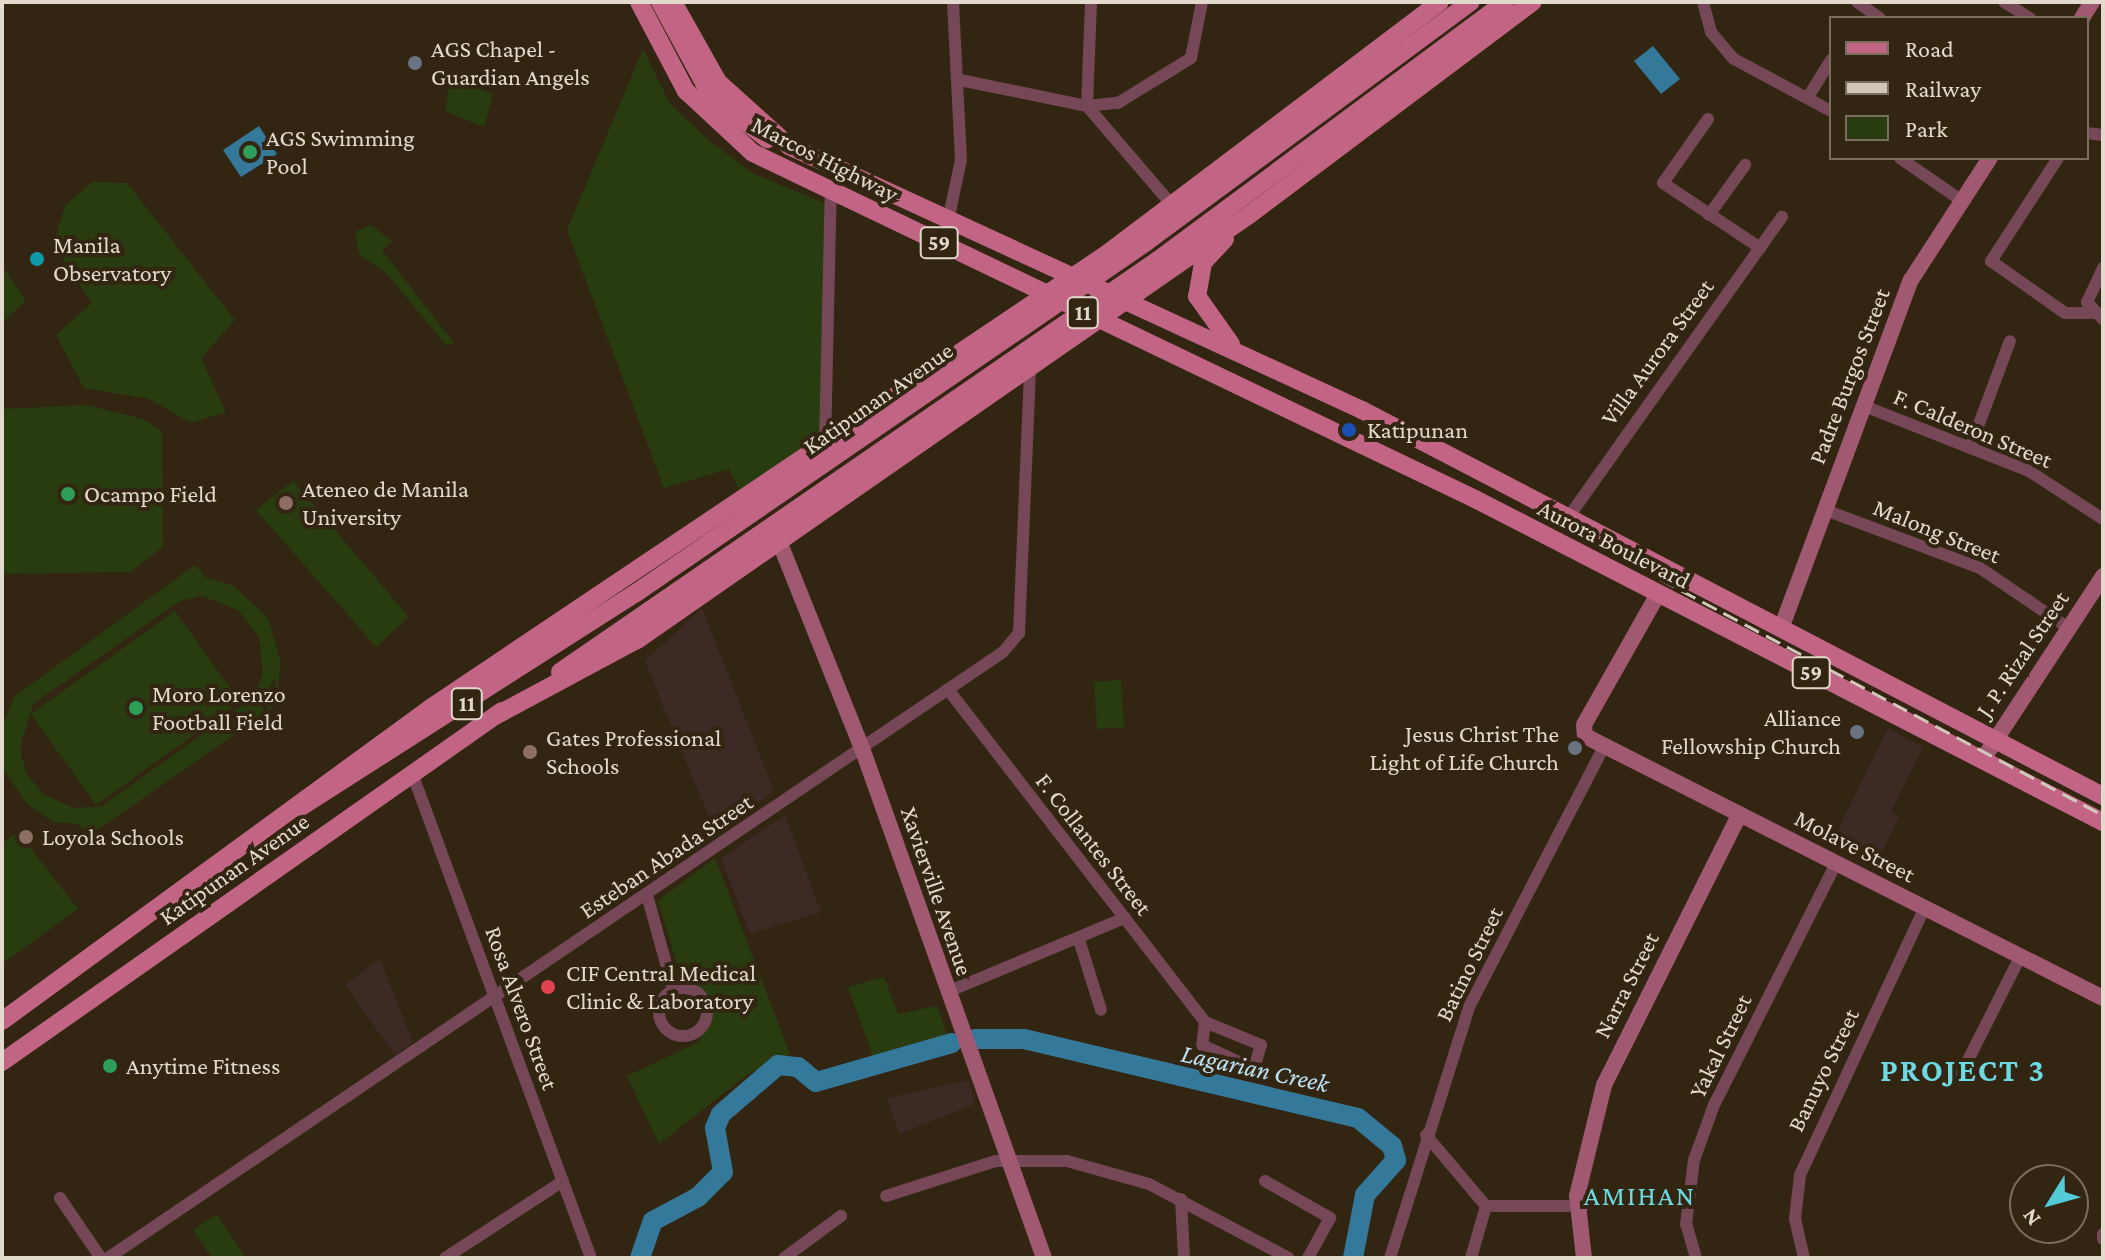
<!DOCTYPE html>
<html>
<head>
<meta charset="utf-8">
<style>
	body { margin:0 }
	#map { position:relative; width:2105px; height:1260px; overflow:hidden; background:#322511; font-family:"Crimson Pro",serif }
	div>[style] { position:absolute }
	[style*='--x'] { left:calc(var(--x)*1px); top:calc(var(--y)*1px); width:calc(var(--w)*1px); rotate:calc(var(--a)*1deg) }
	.industrial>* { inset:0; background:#3d2a25 }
	.green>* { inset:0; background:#283c10 }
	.water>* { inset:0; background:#34789a }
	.river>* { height:20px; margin:-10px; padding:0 10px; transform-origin:10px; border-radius:10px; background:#34789a }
	.street>* { height:12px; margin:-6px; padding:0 6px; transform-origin:6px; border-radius:6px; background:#764857 }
	.street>.ring { margin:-6px; padding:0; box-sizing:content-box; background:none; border:12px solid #764857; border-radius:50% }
	.secondary>* { height:16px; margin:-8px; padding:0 8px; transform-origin:8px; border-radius:8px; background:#a15871 }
	.primary>* { height:18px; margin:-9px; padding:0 9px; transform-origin:9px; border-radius:9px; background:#c26585 }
	.rail>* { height:3px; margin-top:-1.5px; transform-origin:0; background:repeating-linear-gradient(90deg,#d1c8bb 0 16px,transparent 0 24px) }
	.primary-bridge>* { height:18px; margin:-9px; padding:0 9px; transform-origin:9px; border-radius:9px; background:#c26585 }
	.dots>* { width:22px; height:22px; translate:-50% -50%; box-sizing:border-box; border:4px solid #322511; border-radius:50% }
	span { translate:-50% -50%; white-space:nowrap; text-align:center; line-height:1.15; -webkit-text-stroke:8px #322511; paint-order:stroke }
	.shield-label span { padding:2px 6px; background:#322511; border:2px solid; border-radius:6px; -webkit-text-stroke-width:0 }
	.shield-label { font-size:22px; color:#e3dace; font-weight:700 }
	.poi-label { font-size:24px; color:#e3dace }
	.left { translate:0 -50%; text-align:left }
	.right { translate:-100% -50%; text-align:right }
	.street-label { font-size:24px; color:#e3dace }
	.water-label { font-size:26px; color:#bee1f6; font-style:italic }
	.quarter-label { font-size:28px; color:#6dd9e2; letter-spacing:2px }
	.district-label { font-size:32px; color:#6dd9e2; font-weight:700; letter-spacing:2px }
	.frame { position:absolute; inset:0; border:4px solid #e3dace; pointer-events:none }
	.legend { position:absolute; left:1829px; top:16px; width:260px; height:144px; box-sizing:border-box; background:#322511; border:2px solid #796d5d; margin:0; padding:10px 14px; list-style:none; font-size:24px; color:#e3dace }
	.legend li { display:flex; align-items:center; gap:16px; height:40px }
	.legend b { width:40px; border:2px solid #796d5d }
	.north { position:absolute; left:2009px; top:1164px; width:80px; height:80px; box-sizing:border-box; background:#322511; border:2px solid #796d5d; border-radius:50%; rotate:233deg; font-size:22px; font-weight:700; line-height:32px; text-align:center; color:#e3dace }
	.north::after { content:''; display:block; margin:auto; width:28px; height:36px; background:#52ccd6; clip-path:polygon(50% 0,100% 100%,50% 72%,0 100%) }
</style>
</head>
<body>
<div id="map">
	<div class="industrial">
		<div style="clip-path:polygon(702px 608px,774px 791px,716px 835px,645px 661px)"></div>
		<div style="clip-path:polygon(1888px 728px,1923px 747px,1891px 811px,1899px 817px,1875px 867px,1830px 846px)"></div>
		<div style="clip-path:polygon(785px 815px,821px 912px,750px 934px,721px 858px)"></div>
		<div style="clip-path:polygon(380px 959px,413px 1042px,395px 1056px,345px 984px)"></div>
		<div style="clip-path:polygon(969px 1080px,975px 1104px,899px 1134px,887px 1098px)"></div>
	</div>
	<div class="green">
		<div style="clip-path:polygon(643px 49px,670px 104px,710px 141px,754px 174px,829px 205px,821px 439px,739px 490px,729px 469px,664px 488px,567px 230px)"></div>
		<div style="clip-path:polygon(451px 77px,493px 94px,484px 127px,445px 111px)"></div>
		<div style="clip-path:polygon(93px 182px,127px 183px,235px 320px,201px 358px,226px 412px,191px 423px,149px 399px,84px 388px,56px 335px,92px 303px,63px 259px,57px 231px,66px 204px)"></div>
		<div style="clip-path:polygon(371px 225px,393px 242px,382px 250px,454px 343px,447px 346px,387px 274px,359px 254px,355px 232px)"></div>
		<div style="clip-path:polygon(2px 266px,26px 300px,2px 323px)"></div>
		<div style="clip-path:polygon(86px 405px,143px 419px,162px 431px,163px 547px,131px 572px,2px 574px,2px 409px)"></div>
		<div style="clip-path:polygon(293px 481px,409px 617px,376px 647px,256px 510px)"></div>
		<div style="clip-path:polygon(evenodd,195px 565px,205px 577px,234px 586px,268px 618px,281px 663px,278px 687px,287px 698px,89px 836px,79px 824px,53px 822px,27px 804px,3px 769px,2px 726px,15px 696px,195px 565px,202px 596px,238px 610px,259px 637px,263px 673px,254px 697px,102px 806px,74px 808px,44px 795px,26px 773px,20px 749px,33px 704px,180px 601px,202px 596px)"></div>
		<div style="clip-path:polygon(175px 611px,240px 702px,96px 805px,31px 714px)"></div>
		<div style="clip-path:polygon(1121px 680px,1124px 727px,1097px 729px,1094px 682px)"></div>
		<div style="clip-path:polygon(18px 832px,78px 909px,2px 964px,2px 843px)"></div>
		<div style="clip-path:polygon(715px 858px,790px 1054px,747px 1075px,659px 1144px,627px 1076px,699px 1042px,712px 1013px,708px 996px,681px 978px,658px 901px)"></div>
		<div style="clip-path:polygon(884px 977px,898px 1014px,937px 1006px,949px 1040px,875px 1062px,848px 987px)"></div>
		<div style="clip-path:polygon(217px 1214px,246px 1258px,212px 1258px,193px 1230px)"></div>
	</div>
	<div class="water">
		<div style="clip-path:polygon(1653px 46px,1680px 79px,1661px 94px,1634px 61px)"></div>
		<div style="clip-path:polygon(259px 126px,277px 154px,241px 177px,223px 150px)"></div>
	</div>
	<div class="river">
		<div style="--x:975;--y:1039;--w:49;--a:0"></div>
		<div style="--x:1024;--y:1039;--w:343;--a:13.3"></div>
		<div style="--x:1358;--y:1118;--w:44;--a:39.5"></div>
		<div style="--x:1392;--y:1146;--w:15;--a:74"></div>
		<div style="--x:1396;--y:1160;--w:47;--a:131.5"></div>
		<div style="--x:1365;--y:1195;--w:64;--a:100.8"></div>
		<div style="--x:640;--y:1258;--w:39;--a:-71"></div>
		<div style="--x:653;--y:1221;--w:51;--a:-28.1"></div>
		<div style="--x:698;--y:1197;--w:35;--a:-45"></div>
		<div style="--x:723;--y:1172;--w:45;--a:-100.3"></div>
		<div style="--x:715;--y:1128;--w:15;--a:-67"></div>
		<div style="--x:721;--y:1114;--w:75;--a:-40.7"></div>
		<div style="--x:778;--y:1065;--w:20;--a:6"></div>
		<div style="--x:798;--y:1067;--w:23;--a:40"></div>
		<div style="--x:816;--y:1082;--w:141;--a:-16"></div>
	</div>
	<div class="street">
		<div style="--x:1091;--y:2;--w:104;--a:92.2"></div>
		<div style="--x:1087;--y:106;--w:130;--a:49.4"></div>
		<div style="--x:1703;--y:2;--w:31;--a:75"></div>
		<div style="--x:1711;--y:32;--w:35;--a:50"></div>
		<div style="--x:1734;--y:59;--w:110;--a:28.2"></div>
		<div style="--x:1857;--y:2;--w:28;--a:35"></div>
		<div style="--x:2004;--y:2;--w:31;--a:32"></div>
		<div style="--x:960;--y:80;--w:130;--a:11.6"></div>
		<div style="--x:1087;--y:106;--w:31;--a:-6"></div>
		<div style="--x:1118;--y:103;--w:86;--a:-31.7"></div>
		<div style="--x:1191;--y:58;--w:57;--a:-78.9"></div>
		<div style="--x:1808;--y:97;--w:44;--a:-58.1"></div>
		<div style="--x:1708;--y:119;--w:78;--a:125.1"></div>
		<div style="--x:1663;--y:183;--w:117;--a:33.8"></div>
		<div style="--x:2087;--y:133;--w:16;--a:7"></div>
		<div style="--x:1900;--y:158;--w:75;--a:34.7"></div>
		<div style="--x:2058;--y:158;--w:123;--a:123"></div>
		<div style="--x:1991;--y:261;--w:90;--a:35.1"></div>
		<div style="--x:2065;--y:313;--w:29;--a:0"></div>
		<div style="--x:1709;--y:215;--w:62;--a:-54.2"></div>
		<div style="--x:948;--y:221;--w:62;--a:-78"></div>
		<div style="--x:961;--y:160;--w:158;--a:-92.9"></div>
		<div style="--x:2103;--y:268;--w:38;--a:115"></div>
		<div style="--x:2087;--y:302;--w:23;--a:47"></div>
		<div style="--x:1864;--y:406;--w:177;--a:21.5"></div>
		<div style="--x:2029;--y:471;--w:88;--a:33"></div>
		<div style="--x:825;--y:445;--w:255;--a:-88.7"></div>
		<div style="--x:1970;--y:448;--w:114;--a:-69.5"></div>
		<div style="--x:1825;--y:510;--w:165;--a:20.5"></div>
		<div style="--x:1980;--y:568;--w:105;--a:34.1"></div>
		<div style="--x:1570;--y:515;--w:366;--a:-54.6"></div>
		<div style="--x:950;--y:692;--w:417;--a:52.3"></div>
		<div style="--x:1205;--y:1022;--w:23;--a:97"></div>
		<div style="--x:1202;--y:1045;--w:57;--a:24.8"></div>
		<div style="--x:1254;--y:1069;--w:25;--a:-74"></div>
		<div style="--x:1261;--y:1045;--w:61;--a:-157.7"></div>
		<div style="--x:412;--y:773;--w:517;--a:69.74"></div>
		<div style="--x:647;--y:895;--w:98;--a:74.5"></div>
		<div style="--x:1080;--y:943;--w:70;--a:72.6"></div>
		<div class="ring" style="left:659px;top:988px;width:36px;height:36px"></div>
		<div style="--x:947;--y:992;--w:193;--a:-22.6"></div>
		<div style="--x:1960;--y:1076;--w:133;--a:-63.2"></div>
		<div style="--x:1426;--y:1135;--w:93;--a:49.8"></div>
		<div style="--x:1265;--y:1181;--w:75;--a:29.6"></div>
		<div style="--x:1330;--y:1218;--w:46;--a:118.8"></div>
		<div style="--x:886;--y:1196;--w:115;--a:-17.7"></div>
		<div style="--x:996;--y:1161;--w:71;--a:0"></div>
		<div style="--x:1067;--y:1161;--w:85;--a:15.7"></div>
		<div style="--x:1149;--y:1184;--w:158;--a:27.9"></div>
		<div style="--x:60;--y:1198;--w:73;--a:55.7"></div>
		<div style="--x:1181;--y:1199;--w:59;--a:87.1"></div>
		<div style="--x:1486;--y:1206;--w:97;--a:0"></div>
		<div style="--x:2103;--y:1234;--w:5;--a:90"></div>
		<div style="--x:108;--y:1258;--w:1081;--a:-34.1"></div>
		<div style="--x:1003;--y:652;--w:25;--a:-50"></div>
		<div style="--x:1019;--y:633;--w:266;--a:-87.6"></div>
		<div style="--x:445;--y:1258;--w:141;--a:-33.1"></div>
		<div style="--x:784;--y:1258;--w:71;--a:-36.4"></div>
		<div style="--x:1390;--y:1258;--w:265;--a:-72.5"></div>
		<div style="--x:1470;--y:1005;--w:291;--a:-62.6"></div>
		<div style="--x:1471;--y:1258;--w:54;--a:-73.9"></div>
		<div style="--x:1696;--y:1258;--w:35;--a:-106"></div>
		<div style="--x:1686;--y:1224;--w:64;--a:-82.9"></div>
		<div style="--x:1694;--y:1160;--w:59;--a:-70"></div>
		<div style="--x:1714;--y:1105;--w:270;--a:-63.2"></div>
		<div style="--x:1804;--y:1258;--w:40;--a:-103"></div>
		<div style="--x:1795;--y:1219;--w:44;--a:-83.5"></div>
		<div style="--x:1800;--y:1175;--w:293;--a:-65"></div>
	</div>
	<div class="secondary">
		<div style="--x:2082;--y:18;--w:19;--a:-58"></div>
		<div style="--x:779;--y:541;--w:226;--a:68.2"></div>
		<div style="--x:863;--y:751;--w:538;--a:70.35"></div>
		<div style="--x:1658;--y:594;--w:150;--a:119.5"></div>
		<div style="--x:1584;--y:725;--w:11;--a:85"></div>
		<div style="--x:1585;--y:736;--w:580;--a:26.83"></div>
		<div style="--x:1782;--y:626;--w:369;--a:-69.6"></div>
		<div style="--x:1911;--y:280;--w:145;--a:-57.1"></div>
		<div style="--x:1983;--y:759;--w:219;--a:-56.7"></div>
		<div style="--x:1584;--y:1258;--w:62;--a:-96.4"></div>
		<div style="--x:1577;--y:1196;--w:114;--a:-76.3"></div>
		<div style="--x:1604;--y:1085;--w:303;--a:-63.4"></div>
	</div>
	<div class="primary">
		<div style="--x:639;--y:2;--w:101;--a:62.2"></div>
		<div style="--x:686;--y:91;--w:91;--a:42.8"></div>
		<div style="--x:753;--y:153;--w:801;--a:25.6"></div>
		<div style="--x:1475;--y:499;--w:706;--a:27.22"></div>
		<div style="--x:660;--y:2;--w:105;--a:61.5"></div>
		<div style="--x:710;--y:94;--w:73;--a:38.3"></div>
		<div style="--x:673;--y:2;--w:92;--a:60.6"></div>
		<div style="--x:718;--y:82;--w:96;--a:42"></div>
		<div style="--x:789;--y:146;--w:631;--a:24.74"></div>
		<div style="--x:1362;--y:410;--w:836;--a:27.52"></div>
		<div style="--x:1225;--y:239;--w:33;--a:133"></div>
		<div style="--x:1203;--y:263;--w:34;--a:100"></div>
		<div style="--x:1197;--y:296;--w:59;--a:54.7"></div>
		<div style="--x:560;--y:672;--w:109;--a:-34.6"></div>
		<div style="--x:495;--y:716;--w:161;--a:-28.2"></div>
		<div style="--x:637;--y:640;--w:745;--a:-34.78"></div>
		<div style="--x:1249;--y:215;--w:355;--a:-36.9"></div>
		<div style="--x:301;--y:807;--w:398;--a:-32.6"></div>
		<div style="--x:2;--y:1021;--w:529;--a:-36.15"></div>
		<div style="--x:429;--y:709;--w:818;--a:-33.88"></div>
		<div style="--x:1108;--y:253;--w:416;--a:-37.1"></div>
		<div style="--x:2;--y:1062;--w:611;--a:-35.07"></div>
	</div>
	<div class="rail">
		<div style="--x:1660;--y:579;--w:502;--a:28.05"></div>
	</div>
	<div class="primary-bridge">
		<div style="--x:636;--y:593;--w:618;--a:-34.51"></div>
		<div style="--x:1145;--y:243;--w:405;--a:-36.5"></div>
		<div style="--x:650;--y:610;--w:617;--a:-34.57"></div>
		<div style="--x:1158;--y:260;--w:432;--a:-36.6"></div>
	</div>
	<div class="dots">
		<div style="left:415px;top:63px;background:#6b7280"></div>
		<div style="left:250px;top:152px;background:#2e9e5b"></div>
		<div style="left:37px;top:259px;background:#0f9aa8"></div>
		<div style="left:1349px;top:430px;background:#1a4fb4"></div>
		<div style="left:68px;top:494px;background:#2e9e5b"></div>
		<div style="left:286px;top:503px;background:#8d6e63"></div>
		<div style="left:136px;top:708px;background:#2e9e5b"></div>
		<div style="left:1857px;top:732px;background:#6b7280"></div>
		<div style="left:1575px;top:748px;background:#6b7280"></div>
		<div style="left:530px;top:752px;background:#8d6e63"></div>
		<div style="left:26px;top:837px;background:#8d6e63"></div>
		<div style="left:548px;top:987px;background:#e0444e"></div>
		<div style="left:110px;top:1066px;background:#2e9e5b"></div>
	</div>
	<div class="shield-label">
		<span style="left:939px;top:243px">59</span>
		<span style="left:1083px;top:313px">11</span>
		<span style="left:1811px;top:673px">59</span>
		<span style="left:467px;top:704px">11</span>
	</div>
	<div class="poi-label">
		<span class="left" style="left:431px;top:63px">AGS Chapel -<br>Guardian Angels</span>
		<span class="left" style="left:266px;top:152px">AGS Swimming<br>Pool</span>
		<span class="left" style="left:53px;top:259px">Manila<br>Observatory</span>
		<span class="left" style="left:1367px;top:430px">Katipunan</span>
		<span class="left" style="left:302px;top:503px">Ateneo de Manila<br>University</span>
		<span class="left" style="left:84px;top:494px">Ocampo Field</span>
		<span class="left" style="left:152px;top:708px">Moro Lorenzo<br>Football Field</span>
		<span class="right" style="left:1841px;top:732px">Alliance<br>Fellowship Church</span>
		<span class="right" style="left:1559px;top:748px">Jesus Christ The<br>Light of Life Church</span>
		<span class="left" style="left:546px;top:752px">Gates Professional<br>Schools</span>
		<span class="left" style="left:42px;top:837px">Loyola Schools</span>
		<span class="left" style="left:566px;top:987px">CIF Central Medical<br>Clinic &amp; Laboratory</span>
		<span class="left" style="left:126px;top:1066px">Anytime Fitness</span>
	</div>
	<div class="street-label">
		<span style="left:825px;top:159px;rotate:27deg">Marcos Highway</span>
		<span style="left:1657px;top:352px;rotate:-54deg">Villa Aurora Street</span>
		<span style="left:1849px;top:376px;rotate:-69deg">Padre Burgos Street</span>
		<span style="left:878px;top:398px;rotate:-35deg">Katipunan Avenue</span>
		<span style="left:1973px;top:428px;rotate:23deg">F. Calderon Street</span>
		<span style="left:1937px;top:531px;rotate:22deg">Malong Street</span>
		<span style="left:1614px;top:544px;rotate:27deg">Aurora Boulevard</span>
		<span style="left:2022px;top:654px;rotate:-56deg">J. P. Rizal Street</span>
		<span style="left:1094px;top:844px;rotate:52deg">F. Collantes Street</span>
		<span style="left:1855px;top:846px;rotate:27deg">Molave Street</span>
		<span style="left:666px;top:856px;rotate:-34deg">Esteban Abada Street</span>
		<span style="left:234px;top:869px;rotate:-35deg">Katipunan Avenue</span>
		<span style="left:937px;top:891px;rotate:71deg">Xavierville Avenue</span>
		<span style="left:1469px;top:964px;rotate:-64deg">Batino Street</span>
		<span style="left:1626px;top:985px;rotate:-63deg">Narra Street</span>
		<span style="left:522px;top:1008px;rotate:70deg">Rosa Alvero Street</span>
		<span style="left:1720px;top:1046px;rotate:-64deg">Yakal Street</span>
		<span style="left:1823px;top:1070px;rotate:-64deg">Banuyo Street</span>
	</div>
	<div class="water-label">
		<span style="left:1255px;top:1069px;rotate:12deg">Lagarian Creek</span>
	</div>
	<div class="quarter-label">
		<span style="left:1640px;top:1196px">AMIHAN</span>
	</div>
	<div class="district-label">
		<span style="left:1963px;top:1070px">PROJECT 3</span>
	</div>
	<div class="frame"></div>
	<ul class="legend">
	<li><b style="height:10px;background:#c26585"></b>Road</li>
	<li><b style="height:10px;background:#d1c8bb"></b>Railway</li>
	<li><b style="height:22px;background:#283c10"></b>Park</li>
	</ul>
	<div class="north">N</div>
</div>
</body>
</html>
